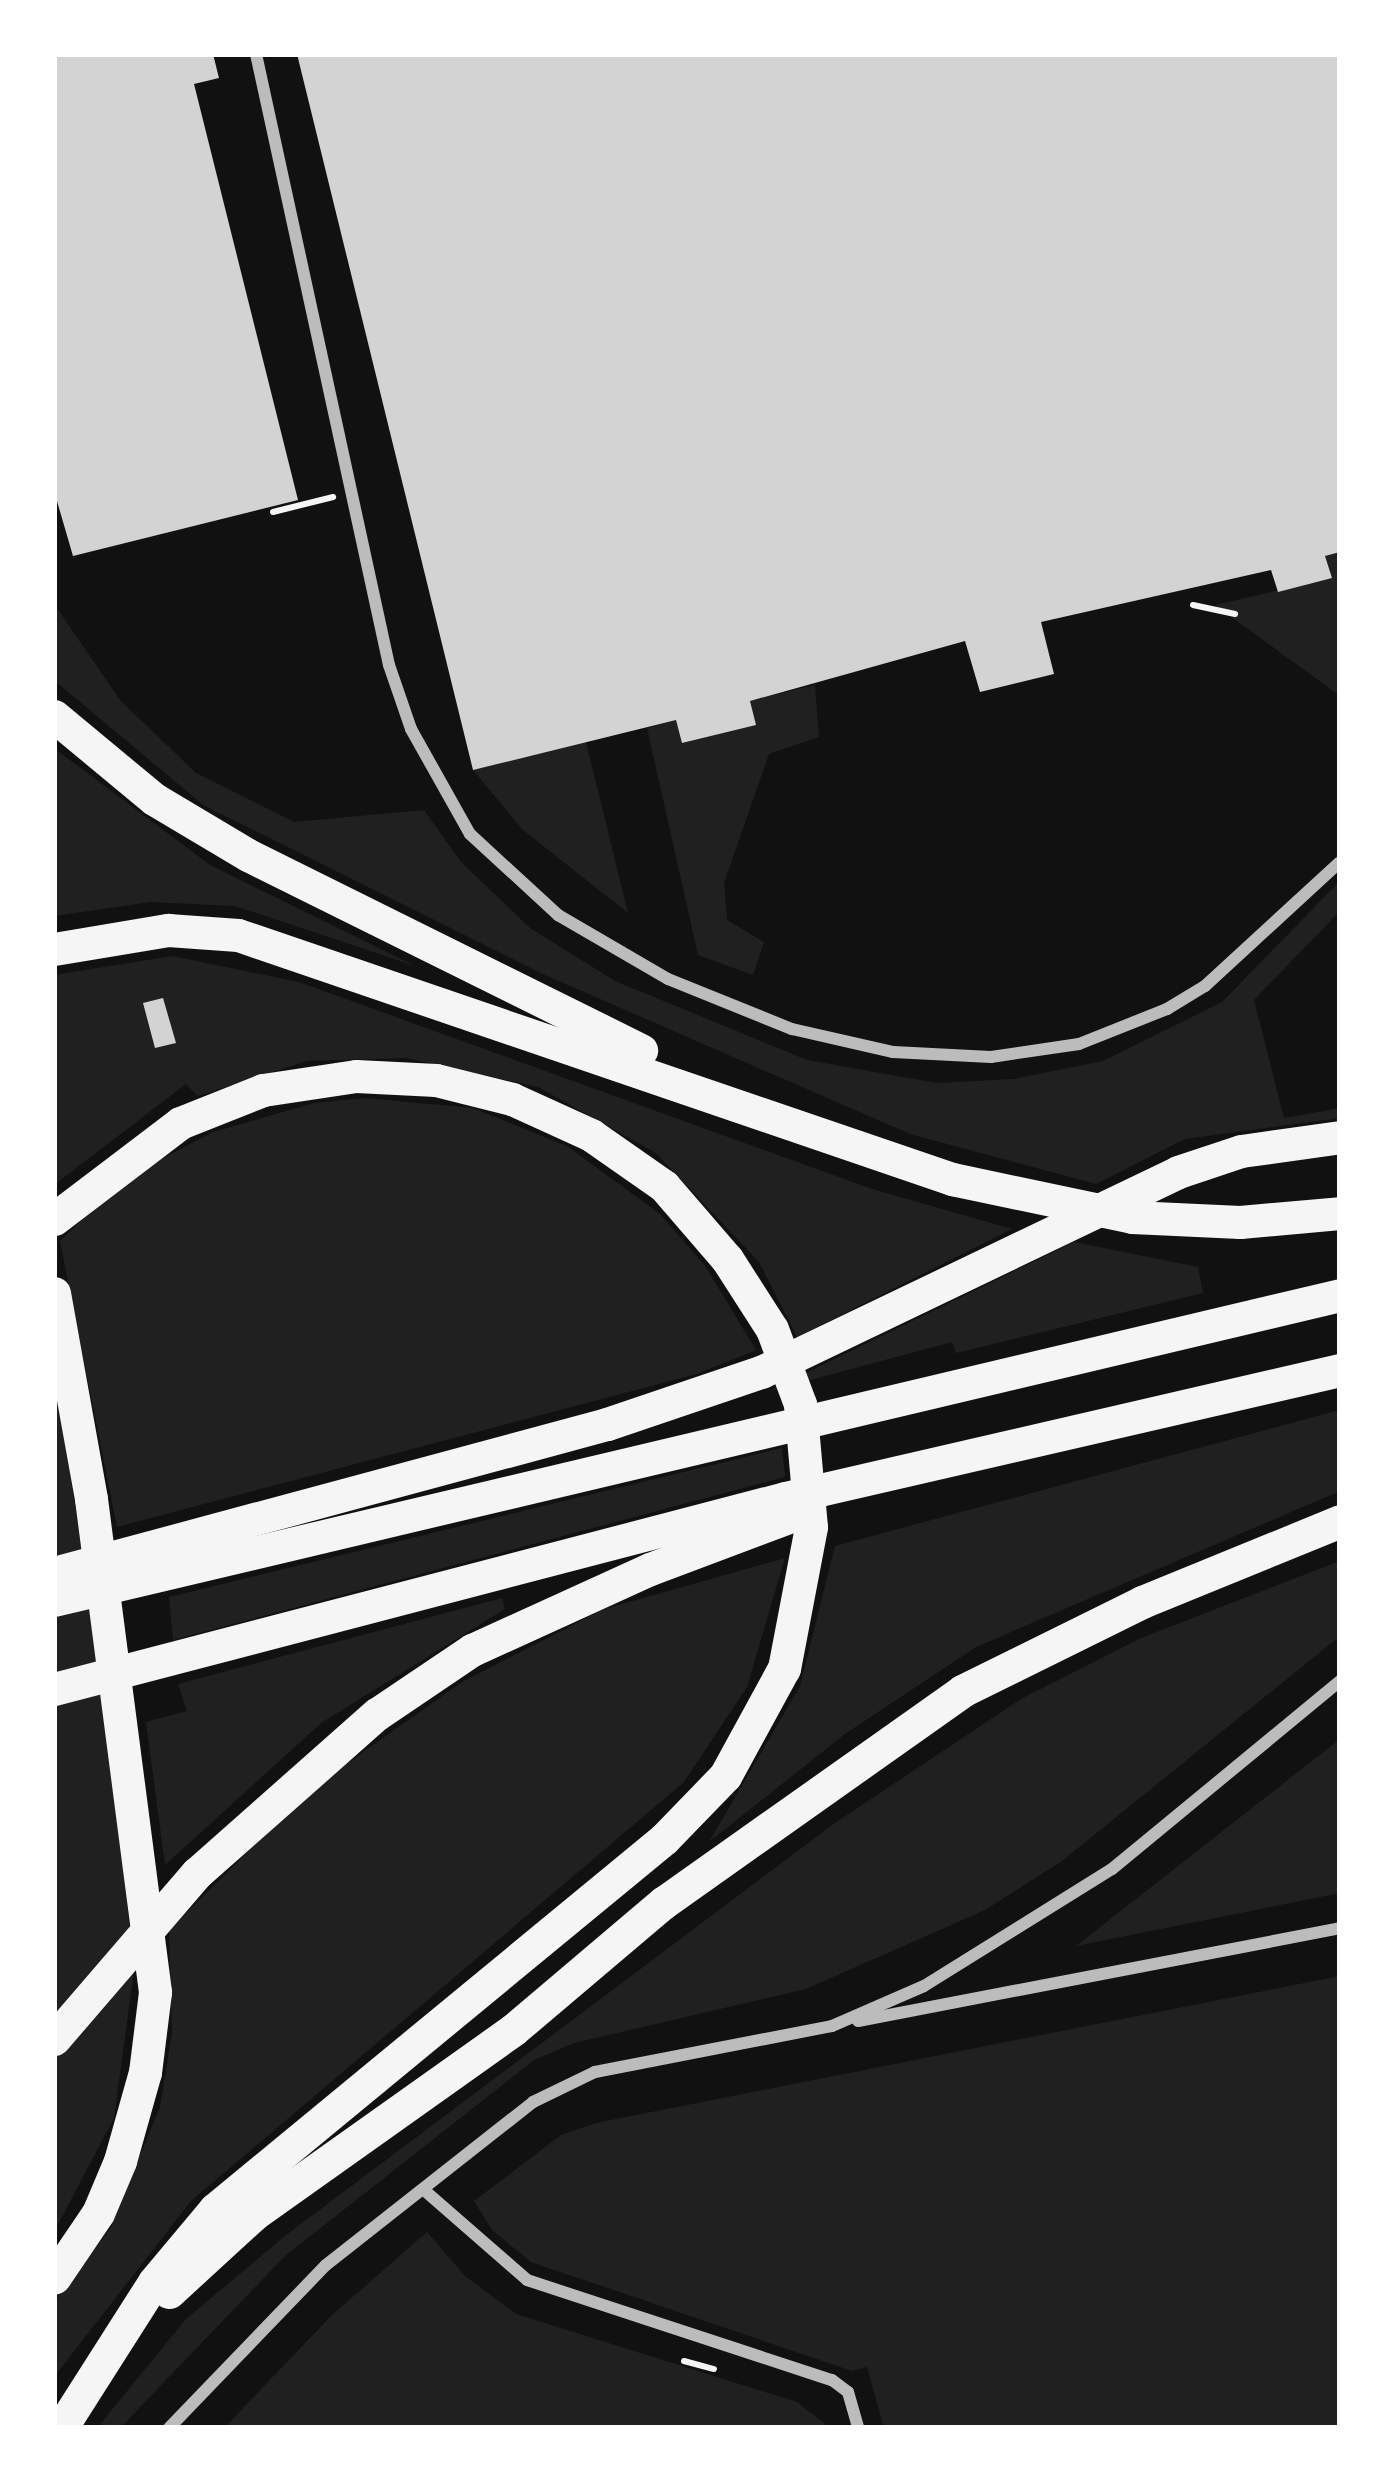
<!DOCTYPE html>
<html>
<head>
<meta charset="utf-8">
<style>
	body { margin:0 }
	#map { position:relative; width:1394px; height:2482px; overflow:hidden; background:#111; font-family:"PT Sans",sans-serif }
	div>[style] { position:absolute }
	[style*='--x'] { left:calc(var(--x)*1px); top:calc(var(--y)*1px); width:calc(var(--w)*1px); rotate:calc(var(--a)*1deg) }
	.green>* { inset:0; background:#202020 }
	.building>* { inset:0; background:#d3d3d3 }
	.path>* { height:6px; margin:-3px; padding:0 3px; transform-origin:3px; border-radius:3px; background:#f5f5f5 }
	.minor>* { height:12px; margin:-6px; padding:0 6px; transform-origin:6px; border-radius:6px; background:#bcbcbc }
	.motorway>* { height:33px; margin:-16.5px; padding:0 16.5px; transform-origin:16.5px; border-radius:16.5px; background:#f5f5f5 }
	span { translate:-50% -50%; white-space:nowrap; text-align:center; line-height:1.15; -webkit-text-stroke:12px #fff; paint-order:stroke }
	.frame { position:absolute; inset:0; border:57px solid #fff; pointer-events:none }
</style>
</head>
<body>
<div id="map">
	<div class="green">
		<div style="clip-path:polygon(1340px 552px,1340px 696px,1215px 605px,1331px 578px,1325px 556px)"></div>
		<div style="clip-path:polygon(54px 604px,120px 700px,196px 773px,294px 822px,424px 810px,461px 862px,530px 928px,615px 981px,807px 1060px,937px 1083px,1013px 1079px,1103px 1061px,1222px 1002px,1340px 881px,1340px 911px,1254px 1000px,1284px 1118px,1340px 1108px,1340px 1118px,1185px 1139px,1096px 1184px,910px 1134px,545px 975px,203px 805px,54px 680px)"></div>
		<div style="clip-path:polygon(815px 685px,819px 737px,769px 754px,724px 883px,727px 920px,764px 942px,753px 975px,698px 955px,647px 728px,676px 720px,683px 743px,755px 725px,750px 701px)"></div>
		<div style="clip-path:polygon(586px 742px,628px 913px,523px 830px,473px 770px)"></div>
		<div style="clip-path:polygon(54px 748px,210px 865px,415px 966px,235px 906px,151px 902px,54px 916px)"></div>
		<div style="clip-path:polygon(172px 956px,299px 982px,872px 1189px,1012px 1229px,797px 1337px,759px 1262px,656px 1153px,538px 1087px,406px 1058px,307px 1061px,198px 1096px,186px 1084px,54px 1185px,54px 975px)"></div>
		<div style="clip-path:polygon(365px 1098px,473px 1108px,567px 1146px,660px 1214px,706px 1267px,756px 1350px,697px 1374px,117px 1527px,60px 1241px,125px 1178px,213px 1132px,314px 1103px)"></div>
		<div style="clip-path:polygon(1074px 1242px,1198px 1267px,1203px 1293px,956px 1353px,952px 1342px,769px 1391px)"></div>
		<div style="clip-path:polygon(54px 1369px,109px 1728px,134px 1970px,114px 2118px,54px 2232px)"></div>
		<div style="clip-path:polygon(1340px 1410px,1340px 1491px,976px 1647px,845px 1734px,709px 1842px,800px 1686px,835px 1546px)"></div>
		<div style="clip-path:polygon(782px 1448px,785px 1477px,173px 1640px,169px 1597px)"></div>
		<div style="clip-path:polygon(785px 1558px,747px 1687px,684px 1782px,191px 2201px,54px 2377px,54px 2302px,110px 2229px,160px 2107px,172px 2033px,169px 1930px,311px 1789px,462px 1682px,604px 1609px)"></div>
		<div style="clip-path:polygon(1340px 1561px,1340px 1636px,1062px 1861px,985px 1910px,806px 1989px,574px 2043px,534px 2060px,285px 2256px,120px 2428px,97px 2428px,186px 2319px,285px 2236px,835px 1823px,1021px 1699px,1141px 1638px)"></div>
		<div style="clip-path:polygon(502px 1598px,505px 1609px,321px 1723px,165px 1865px,146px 1722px,187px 1711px,178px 1684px)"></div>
		<div style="clip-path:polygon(1340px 1739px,1340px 1893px,1076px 1946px)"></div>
		<div style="clip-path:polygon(1340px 1976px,1340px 2428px,884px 2428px,867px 2367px,852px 2371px,531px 2262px,492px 2230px,474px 2201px,561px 2135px,596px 2123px)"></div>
		<div style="clip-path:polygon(427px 2232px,465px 2276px,516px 2314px,797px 2402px,830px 2428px,224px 2428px,332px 2315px)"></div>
	</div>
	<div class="building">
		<div style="clip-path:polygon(54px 54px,213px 54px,219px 78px,194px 84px,298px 500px,73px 556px,54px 491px)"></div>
		<div style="clip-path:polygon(297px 54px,1340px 54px,1340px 552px,1325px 556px,1332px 578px,1278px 592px,1271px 570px,1041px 622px,1054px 674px,980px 692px,965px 641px,750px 701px,756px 725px,682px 743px,676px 720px,473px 770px)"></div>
		<div style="clip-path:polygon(163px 998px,176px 1043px,155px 1048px,143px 1003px)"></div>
	</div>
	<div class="path">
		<div style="--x:273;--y:512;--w:62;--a:-14"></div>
		<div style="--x:1193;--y:605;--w:43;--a:12.1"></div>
		<div style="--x:684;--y:2361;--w:31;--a:15"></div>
	</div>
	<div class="minor">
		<div style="--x:256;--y:54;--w:625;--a:77.72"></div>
		<div style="--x:389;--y:665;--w:68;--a:71"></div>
		<div style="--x:411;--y:729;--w:120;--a:60.7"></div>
		<div style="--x:470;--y:834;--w:120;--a:42.6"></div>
		<div style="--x:558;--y:915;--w:127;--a:30.2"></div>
		<div style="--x:668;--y:979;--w:134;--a:22"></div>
		<div style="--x:792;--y:1029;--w:104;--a:12.8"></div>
		<div style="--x:893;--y:1052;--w:98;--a:2.9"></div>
		<div style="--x:991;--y:1057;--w:89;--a:-8.4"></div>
		<div style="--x:1079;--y:1044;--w:95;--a:-21.7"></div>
		<div style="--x:1167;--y:1009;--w:44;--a:-31.2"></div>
		<div style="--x:1205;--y:986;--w:183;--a:-42.6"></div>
		<div style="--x:858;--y:2021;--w:491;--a:-10.9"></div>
		<div style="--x:424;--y:2190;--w:137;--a:41.1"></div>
		<div style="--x:527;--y:2280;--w:321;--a:18.2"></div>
		<div style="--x:832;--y:2380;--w:20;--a:37"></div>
		<div style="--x:848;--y:2392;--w:37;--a:74"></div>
		<div style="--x:169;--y:2428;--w:226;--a:-46.1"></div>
		<div style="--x:326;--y:2265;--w:263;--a:-38.2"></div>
		<div style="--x:533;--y:2102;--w:69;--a:-25.8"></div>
		<div style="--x:595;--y:2072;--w:241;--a:-11"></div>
		<div style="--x:832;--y:2026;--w:100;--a:-23.5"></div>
		<div style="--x:924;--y:1986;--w:221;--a:-31.9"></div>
		<div style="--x:1112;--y:1869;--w:296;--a:-39.5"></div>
	</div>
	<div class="motorway">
		<div style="--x:54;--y:716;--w:130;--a:39.7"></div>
		<div style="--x:154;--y:799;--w:109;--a:30.8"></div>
		<div style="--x:248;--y:855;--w:439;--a:26.4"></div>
		<div style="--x:54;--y:949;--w:116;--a:-9.5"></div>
		<div style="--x:168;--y:930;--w:70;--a:4.1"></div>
		<div style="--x:238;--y:935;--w:755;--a:18.87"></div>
		<div style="--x:952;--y:1179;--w:184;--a:11.9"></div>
		<div style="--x:1132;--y:1217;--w:108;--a:2.7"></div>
		<div style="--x:1240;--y:1222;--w:100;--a:-5.1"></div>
		<div style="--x:54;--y:1219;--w:158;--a:-37.3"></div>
		<div style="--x:180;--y:1123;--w:89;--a:-21.7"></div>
		<div style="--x:263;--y:1090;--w:94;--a:-8.6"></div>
		<div style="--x:356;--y:1076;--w:80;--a:2.9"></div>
		<div style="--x:436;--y:1080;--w:78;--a:14"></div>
		<div style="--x:512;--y:1099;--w:87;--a:24.5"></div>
		<div style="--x:591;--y:1135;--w:89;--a:34.9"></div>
		<div style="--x:664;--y:1186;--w:96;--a:49.2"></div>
		<div style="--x:727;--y:1259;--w:83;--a:57.3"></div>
		<div style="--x:772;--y:1329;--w:80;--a:69.5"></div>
		<div style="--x:800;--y:1404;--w:123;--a:84.9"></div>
		<div style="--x:811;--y:1527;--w:144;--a:100.8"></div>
		<div style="--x:784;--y:1668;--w:123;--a:118.6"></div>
		<div style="--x:725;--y:1776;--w:88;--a:134.1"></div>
		<div style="--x:664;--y:1839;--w:582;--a:140.51"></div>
		<div style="--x:215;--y:2209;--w:95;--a:129.9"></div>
		<div style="--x:154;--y:2282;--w:173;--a:122.5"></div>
		<div style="--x:54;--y:1293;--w:209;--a:79.8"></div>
		<div style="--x:91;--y:1499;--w:497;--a:82.6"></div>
		<div style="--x:155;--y:1992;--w:81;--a:97.1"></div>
		<div style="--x:145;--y:2072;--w:92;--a:105.7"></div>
		<div style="--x:120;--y:2161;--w:56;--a:112.9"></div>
		<div style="--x:98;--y:2213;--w:78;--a:124.1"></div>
		<div style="--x:54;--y:1573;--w:573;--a:-15.08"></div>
		<div style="--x:607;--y:1424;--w:163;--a:-18.7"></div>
		<div style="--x:761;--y:1372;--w:462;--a:-25.6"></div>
		<div style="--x:1178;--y:1172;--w:66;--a:-18.4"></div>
		<div style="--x:1241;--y:1151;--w:100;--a:-8"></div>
		<div style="--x:54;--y:1600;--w:1322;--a:-13.34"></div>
		<div style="--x:54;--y:1689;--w:756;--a:-14.64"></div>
		<div style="--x:785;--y:1498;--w:570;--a:-12.99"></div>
		<div style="--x:54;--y:2039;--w:219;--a:-49.3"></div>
		<div style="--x:197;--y:1873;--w:240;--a:-41.5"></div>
		<div style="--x:377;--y:1714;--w:115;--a:-34"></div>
		<div style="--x:472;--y:1650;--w:196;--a:-24.5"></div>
		<div style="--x:650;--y:1569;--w:165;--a:-20.6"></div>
		<div style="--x:169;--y:2292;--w:115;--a:-42.5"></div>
		<div style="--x:254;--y:2214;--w:318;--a:-35.4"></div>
		<div style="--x:513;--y:2030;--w:197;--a:-40.3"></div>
		<div style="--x:663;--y:1903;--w:367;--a:-35.3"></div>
		<div style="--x:962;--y:1691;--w:201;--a:-26.3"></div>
		<div style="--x:1142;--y:1602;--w:214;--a:-22.2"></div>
	</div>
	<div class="frame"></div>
</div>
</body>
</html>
